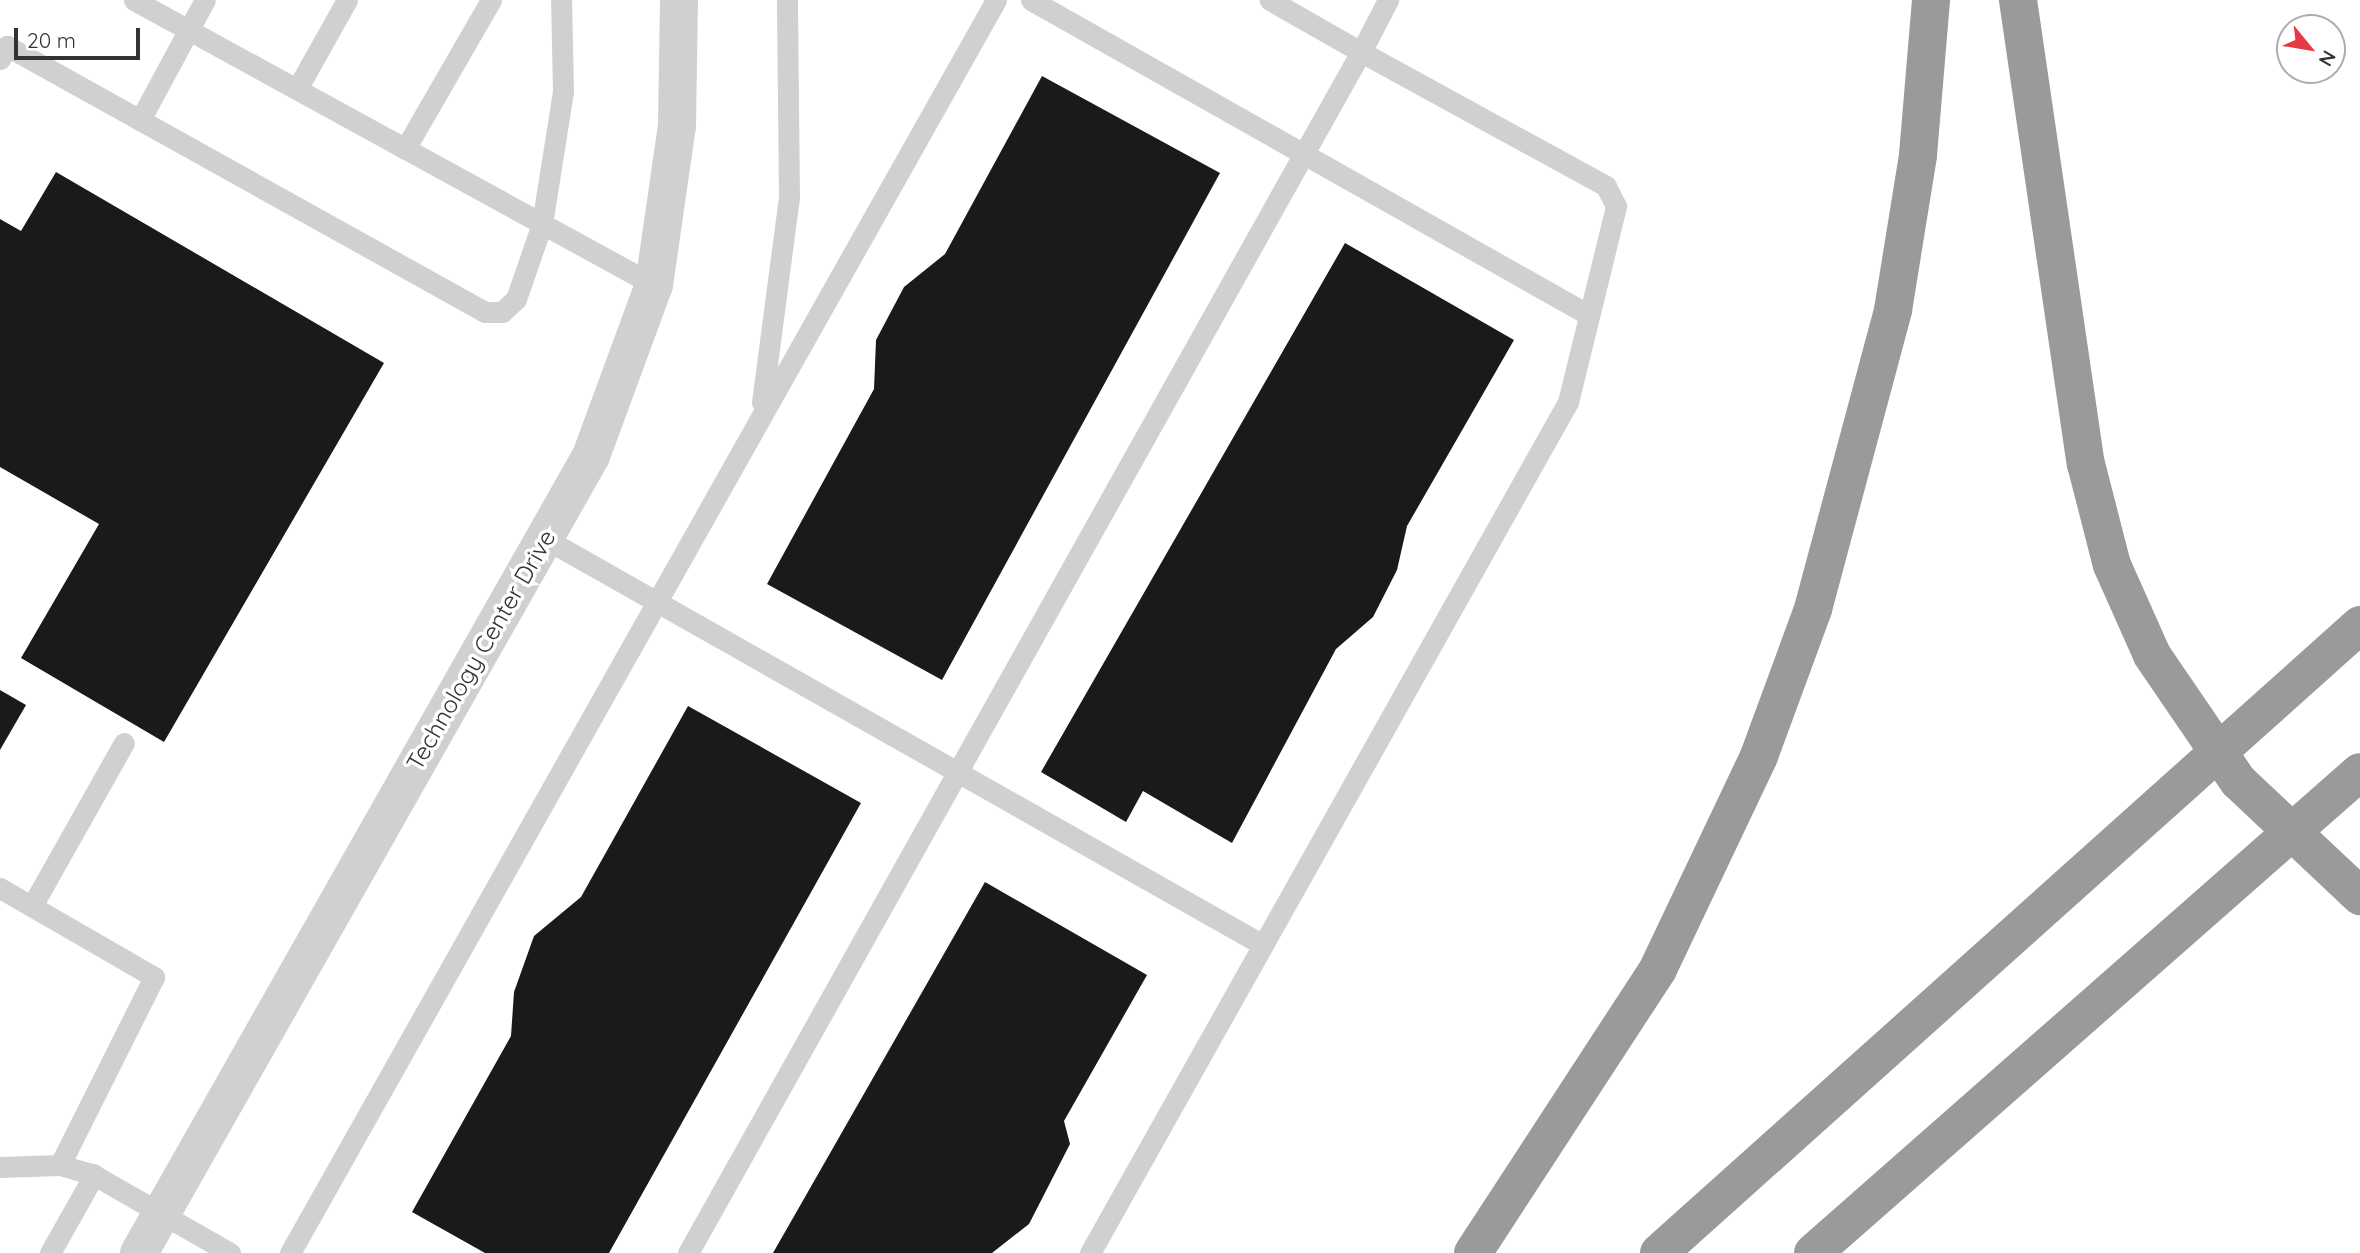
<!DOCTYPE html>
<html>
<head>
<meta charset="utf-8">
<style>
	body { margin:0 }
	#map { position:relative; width:2360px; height:1253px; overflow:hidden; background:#fff; font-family:Quicksand,sans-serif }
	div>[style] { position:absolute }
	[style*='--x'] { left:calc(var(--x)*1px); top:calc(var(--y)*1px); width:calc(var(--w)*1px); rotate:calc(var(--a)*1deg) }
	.building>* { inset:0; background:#1a1a1a }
	.service>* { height:21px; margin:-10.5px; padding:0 10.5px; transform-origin:10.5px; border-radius:10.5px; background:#d0d0d0 }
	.minor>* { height:38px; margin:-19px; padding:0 19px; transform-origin:19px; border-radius:19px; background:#d0d0d0 }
	.motorway>* { height:38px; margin:-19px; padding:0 19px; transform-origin:19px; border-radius:19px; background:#9a9a9a }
	.motorway-bridge>* { height:38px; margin:-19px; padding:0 19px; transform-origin:19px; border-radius:19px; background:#9a9a9a }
	span { translate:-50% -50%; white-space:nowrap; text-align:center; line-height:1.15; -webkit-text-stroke:7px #fff; paint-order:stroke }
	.street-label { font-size:24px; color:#333 }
	.north { position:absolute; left:2276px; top:14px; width:70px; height:70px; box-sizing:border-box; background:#fff; border:2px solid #adadad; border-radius:50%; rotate:120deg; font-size:19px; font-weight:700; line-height:28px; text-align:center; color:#333 }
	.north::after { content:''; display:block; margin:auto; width:24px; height:32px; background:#e63946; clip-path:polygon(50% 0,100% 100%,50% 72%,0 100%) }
	.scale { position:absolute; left:14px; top:28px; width:126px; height:32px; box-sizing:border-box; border:4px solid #333; border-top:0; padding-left:9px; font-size:21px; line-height:24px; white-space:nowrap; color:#333; -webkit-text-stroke:5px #fff; paint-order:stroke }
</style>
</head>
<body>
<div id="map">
	<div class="building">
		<div style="clip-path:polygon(1042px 76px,1220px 173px,942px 680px,767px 584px,874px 389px,876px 340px,904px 287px,945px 254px)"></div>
		<div style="clip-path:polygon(56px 172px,384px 363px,164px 742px,21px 658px,99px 524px,0 467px,0 219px,21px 231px)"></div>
		<div style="clip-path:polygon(1345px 243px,1514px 340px,1407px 526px,1397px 570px,1373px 617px,1336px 649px,1232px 843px,1143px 791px,1126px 822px,1041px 772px)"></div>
		<div style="clip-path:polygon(0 690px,26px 705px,0 750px)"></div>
		<div style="clip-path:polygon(688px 706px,861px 803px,609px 1253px,485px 1253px,412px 1212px,511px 1036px,514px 992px,534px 936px,581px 897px)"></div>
		<div style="clip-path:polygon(985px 882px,1147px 975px,1064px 1121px,1070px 1144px,1029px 1224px,992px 1253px,773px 1253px)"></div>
	</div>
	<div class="service">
		<div style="--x:134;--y:0;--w:593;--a:28.73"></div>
		<div style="--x:1031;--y:0;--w:641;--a:29.45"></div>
		<div style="--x:0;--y:59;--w:15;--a:-62"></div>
		<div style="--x:7;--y:46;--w:547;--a:29.1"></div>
		<div style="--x:485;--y:312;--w:17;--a:0"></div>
		<div style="--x:502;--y:312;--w:19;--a:-43"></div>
		<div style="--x:516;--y:299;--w:79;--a:-70.9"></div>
		<div style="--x:542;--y:224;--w:134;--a:-81"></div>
		<div style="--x:563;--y:92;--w:92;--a:-91.2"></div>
		<div style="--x:297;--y:89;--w:102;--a:-60.7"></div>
		<div style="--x:140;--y:120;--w:136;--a:-61.6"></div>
		<div style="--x:405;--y:149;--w:172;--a:-60"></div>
		<div style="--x:762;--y:402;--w:207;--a:-82.5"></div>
		<div style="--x:789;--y:197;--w:197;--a:-90.6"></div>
		<div style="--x:544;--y:538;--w:826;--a:29.51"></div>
		<div style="--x:0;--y:888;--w:178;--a:30"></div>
		<div style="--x:154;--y:977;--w:210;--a:116.6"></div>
		<div style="--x:32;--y:906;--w:187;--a:-60.6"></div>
		<div style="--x:0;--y:1167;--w:60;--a:-1.9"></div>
		<div style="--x:60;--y:1165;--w:35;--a:16"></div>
		<div style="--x:94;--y:1175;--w:157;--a:29.8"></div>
		<div style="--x:50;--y:1253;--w:90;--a:-60.6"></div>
		<div style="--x:290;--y:1253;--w:1438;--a:-60.6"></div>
		<div style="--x:688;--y:1253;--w:1377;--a:-60.74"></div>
		<div style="--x:1361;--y:52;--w:105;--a:-150.3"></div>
		<div style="--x:1090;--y:1253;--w:976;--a:-60.68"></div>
		<div style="--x:1568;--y:402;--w:202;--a:-76.2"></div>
		<div style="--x:1616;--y:206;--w:22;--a:-117"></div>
		<div style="--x:1606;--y:186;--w:279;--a:-151.3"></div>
		<div style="--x:1361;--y:52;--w:59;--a:-62.6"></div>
	</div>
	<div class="minor">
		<div style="--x:139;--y:1253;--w:916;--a:-60.44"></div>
		<div style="--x:591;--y:456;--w:182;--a:-69.8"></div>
		<div style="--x:654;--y:285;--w:161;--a:-81.8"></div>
		<div style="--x:677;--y:126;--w:126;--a:-89.1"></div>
	</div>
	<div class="motorway">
		<div style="--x:2018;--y:0;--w:469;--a:81.7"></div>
		<div style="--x:2086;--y:464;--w:104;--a:75.6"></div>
		<div style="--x:2112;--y:565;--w:98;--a:66"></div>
		<div style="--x:1473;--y:1253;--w:339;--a:-56.9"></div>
		<div style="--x:1658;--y:969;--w:236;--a:-64.6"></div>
		<div style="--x:1759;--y:756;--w:157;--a:-69.8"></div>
		<div style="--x:1813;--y:609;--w:310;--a:-75"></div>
		<div style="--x:1893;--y:310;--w:157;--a:-80.8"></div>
		<div style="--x:1918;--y:155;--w:156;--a:-85.2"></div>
		<div style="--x:1659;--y:1253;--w:941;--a:-41.86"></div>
		<div style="--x:1813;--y:1253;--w:728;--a:-41.33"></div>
	</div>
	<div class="motorway-bridge">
		<div style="--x:2152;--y:655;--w:153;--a:55.7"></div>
		<div style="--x:2238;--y:781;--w:168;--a:43.3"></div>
	</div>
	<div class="street-label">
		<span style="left:481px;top:650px;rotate:-60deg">Technology Center Drive</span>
	</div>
	<div class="north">N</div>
	<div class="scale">20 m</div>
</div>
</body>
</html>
